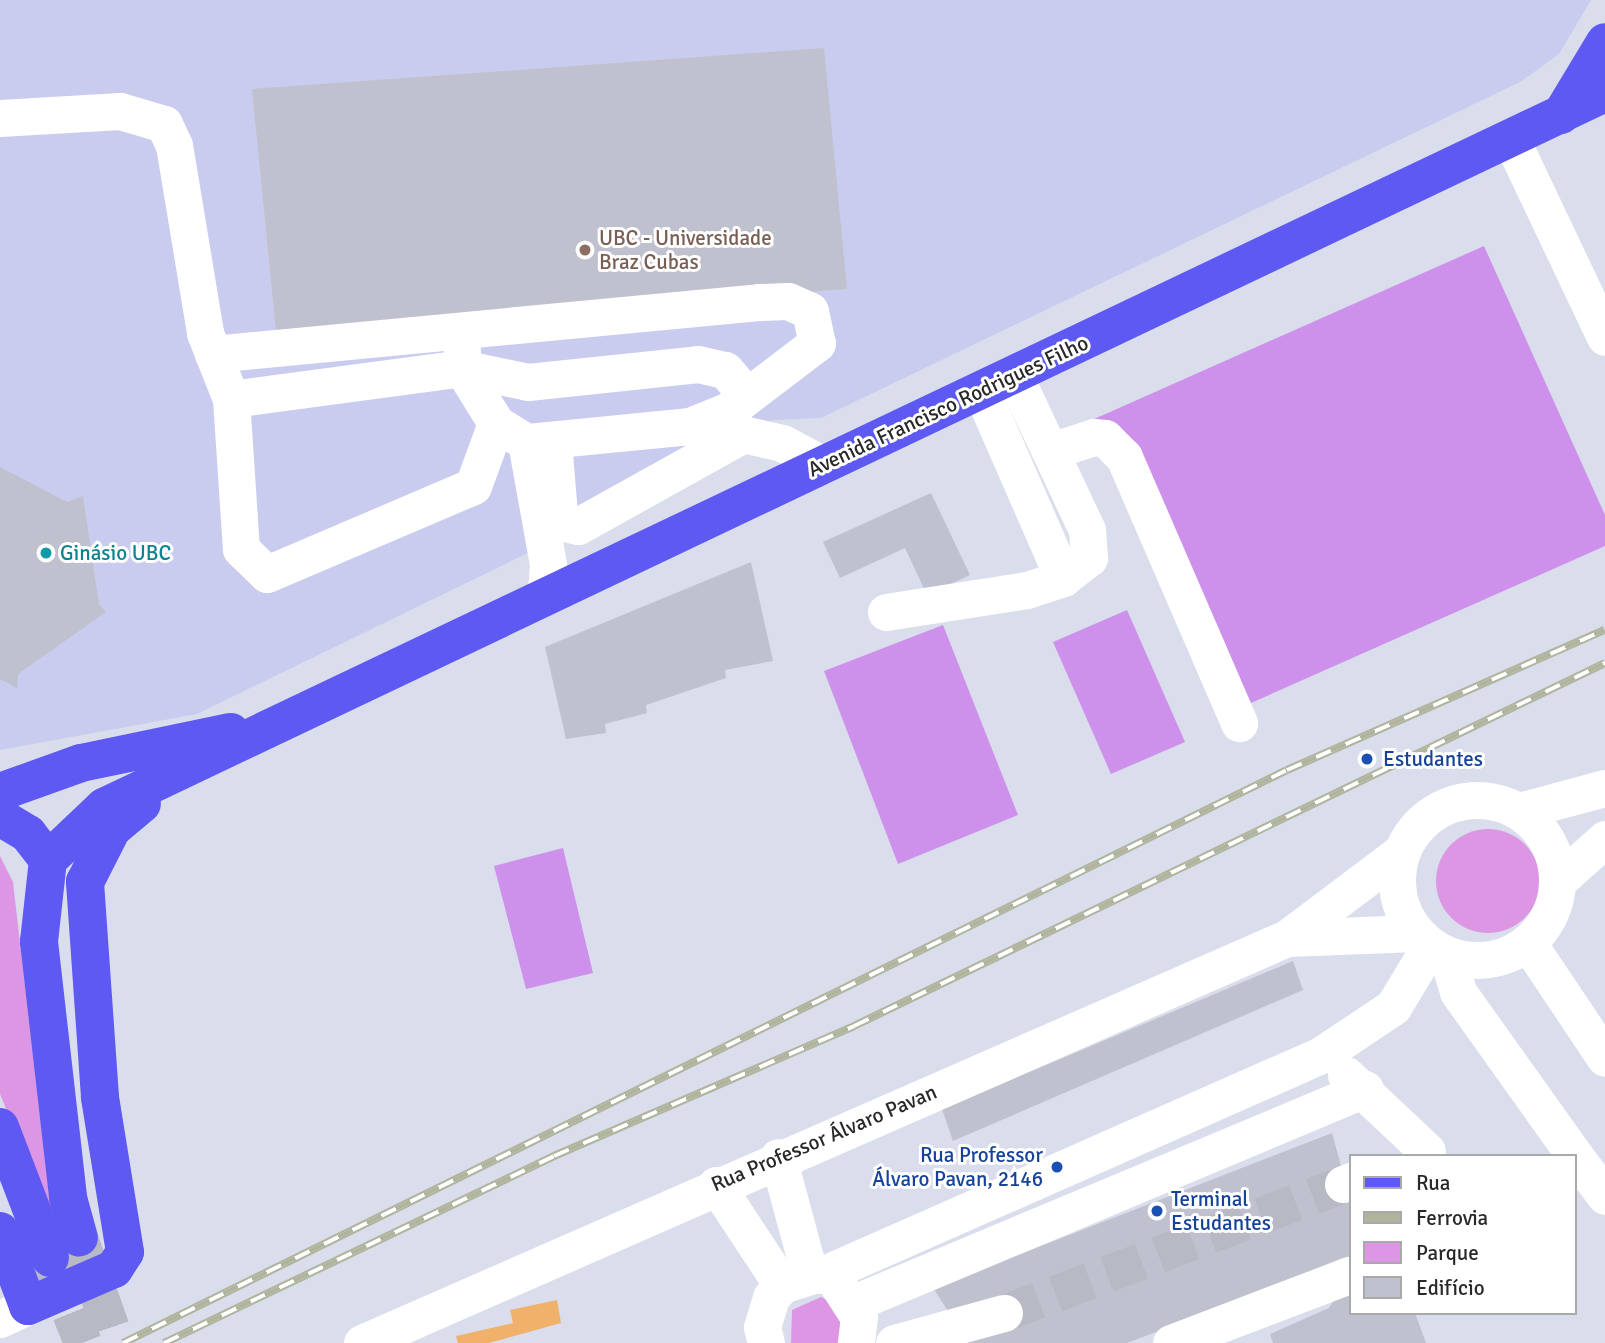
<!DOCTYPE html>
<html>
<head>
<meta charset="utf-8">
<style>
	body { margin:0 }
	#map { position:relative; width:1605px; height:1343px; overflow:hidden; background:#daddec; font-family:Signika,sans-serif }
	div>[style] { position:absolute }
	[style*='--x'] { left:calc(var(--x)*1px); top:calc(var(--y)*1px); width:calc(var(--w)*1px); rotate:calc(var(--a)*1deg) }
	.education>* { inset:0; background:#c9ccee }
	.green>* { inset:0; background:#dd96e3 }
	.round { border-radius:50% }
	.pitch>* { inset:0; background:#ce91eb }
	.water>* { inset:0; background:#f0b16b }
	.building>* { inset:0; background:#bfc1ce }
	.minor-tunnel>* { height:37px; margin-top:-18.5px; transform-origin:0; background:repeating-linear-gradient(90deg,#b7b9c5 0 37px,transparent 0 55px) }
	.major-tunnel>* { height:38px; margin-top:-19px; transform-origin:0; background:repeating-linear-gradient(90deg,#b7b9c5 0 38px,transparent 0 57px) }
	.minor>* { height:37px; margin:-18.5px; padding:0 18.5px; transform-origin:18.5px; border-radius:18.5px; background:#fff }
	.minor>.ring { margin:-18.5px; padding:0; box-sizing:content-box; background:none; border:37px solid #fff; border-radius:50% }
	.major>* { height:38px; margin:-19px; padding:0 19px; transform-origin:19px; border-radius:19px; background:#5d59f2 }
	.rail>* { height:8px; margin-top:-4px; transform-origin:0; background:repeating-linear-gradient(90deg,#fff 0 16px,#b1b49d 0 32px); box-sizing:border-box; border-block:2px solid #b1b49d }
	.dots>* { width:19px; height:19px; translate:-50% -50%; box-sizing:border-box; border:4px solid #fff; border-radius:50% }
	span { translate:-50% -50%; white-space:nowrap; text-align:center; line-height:1.15; -webkit-text-stroke:6px #fff; paint-order:stroke }
	.education-label { font-size:21px; color:#785e54 }
	.left { translate:0 -50%; text-align:left }
	.street-label { font-size:21px; color:#292929 }
	.culture-label { font-size:21px; color:#0d838f }
	.transit-label { font-size:21px; color:#164399 }
	.right { translate:-100% -50%; text-align:right }
	.legend { position:absolute; left:1349px; top:1154px; width:228px; height:161px; box-sizing:border-box; background:#fff; border:2px solid #a9a9a9; margin:0; padding:9px 12px; list-style:none; font-size:21px; color:#292929 }
	.legend li { display:flex; align-items:center; gap:14px; height:35px }
	.legend b { width:35px; border:2px solid #a9a9a9 }
</style>
</head>
<body>
<div id="map">
	<div class="education">
		<div style="clip-path:polygon(0 0,1591px 0,1559px 54px,1520px 82px,821px 418px,773px 420px,541px 528px,538px 548px,197px 714px,0 750px)"></div>
	</div>
	<div class="green">
		<div class="round" style="left:1436px;top:829px;width:104px;height:104px"></div>
		<div style="clip-path:polygon(0 856px,13px 882px,52px 1222px,0 1094px)"></div>
		<div style="clip-path:polygon(821px 1297px,840px 1306px,845px 1343px,791px 1343px,792px 1310px)"></div>
	</div>
	<div class="pitch">
		<div style="clip-path:polygon(1484px 246px,1605px 515px,1605px 546px,1224px 715px,1092px 420px)"></div>
		<div style="clip-path:polygon(1127px 610px,1185px 742px,1111px 774px,1053px 642px)"></div>
		<div style="clip-path:polygon(943px 625px,1018px 815px,898px 864px,824px 671px)"></div>
		<div style="clip-path:polygon(563px 848px,593px 973px,526px 989px,494px 866px)"></div>
	</div>
	<div class="water">
		<div style="clip-path:polygon(557px 1300px,561px 1323px,489px 1343px,458px 1343px,456px 1336px,513px 1323px,510px 1310px)"></div>
	</div>
	<div class="building">
		<div style="clip-path:polygon(824px 48px,847px 289px,276px 331px,252px 89px)"></div>
		<div style="clip-path:polygon(0 467px,67px 502px,83px 496px,99px 604px,106px 612px,18px 674px,17px 688px,0 679px)"></div>
		<div style="clip-path:polygon(931px 493px,970px 575px,927px 595px,905px 548px,840px 578px,823px 542px)"></div>
		<div style="clip-path:polygon(751px 562px,773px 661px,725px 670px,726px 678px,646px 705px,647px 713px,605px 724px,606px 733px,566px 739px,545px 647px)"></div>
		<div style="clip-path:polygon(1293px 961px,1303px 990px,953px 1141px,942px 1109px)"></div>
		<div style="clip-path:polygon(1332px 1133px,1341px 1166px,1309px 1179px,1343px 1184px,1320px 1208px,1351px 1197px,1351px 1256px,1340px 1261px,1351px 1263px,1351px 1313px,1415px 1313px,1426px 1343px,1273px 1343px,1270px 1334px,1329px 1308px,1349px 1275px,1315px 1272px,1127px 1343px,967px 1343px,981px 1337px,948px 1311px,933px 1288px)"></div>
	</div>
	<div class="minor-tunnel">
		<div style="--x:1004;--y:1313;--w:363;--a:-20.8"></div>
	</div>
	<div class="major-tunnel">
		<div style="--x:79;--y:1238;--w:111;--a:70.6"></div>
		<div style="--x:50;--y:1260;--w:89;--a:68.3"></div>
	</div>
	<div class="minor">
		<div style="--x:0;--y:118;--w:120;--a:-3.3"></div>
		<div style="--x:120;--y:111;--w:46;--a:16.5"></div>
		<div style="--x:164;--y:124;--w:23;--a:65"></div>
		<div style="--x:174;--y:145;--w:191;--a:80.6"></div>
		<div style="--x:205;--y:333;--w:71;--a:68.5"></div>
		<div style="--x:231;--y:399;--w:233;--a:-7.6"></div>
		<div style="--x:462;--y:368;--w:67;--a:12"></div>
		<div style="--x:528;--y:382;--w:171;--a:-6"></div>
		<div style="--x:698;--y:364;--w:28;--a:13"></div>
		<div style="--x:725;--y:370;--w:33;--a:49"></div>
		<div style="--x:1511;--y:139;--w:219;--a:64.6"></div>
		<div style="--x:213;--y:354;--w:548;--a:-5.44"></div>
		<div style="--x:759;--y:302;--w:29;--a:-2"></div>
		<div style="--x:788;--y:301;--w:24;--a:24"></div>
		<div style="--x:810;--y:311;--w:33;--a:78"></div>
		<div style="--x:817;--y:343;--w:111;--a:142.7"></div>
		<div style="--x:729;--y:410;--w:42;--a:157.7"></div>
		<div style="--x:690;--y:426;--w:165;--a:174.4"></div>
		<div style="--x:526;--y:442;--w:36;--a:-148"></div>
		<div style="--x:981;--y:390;--w:205;--a:66.4"></div>
		<div style="--x:231;--y:399;--w:150;--a:86.2"></div>
		<div style="--x:241;--y:549;--w:36;--a:44"></div>
		<div style="--x:267;--y:574;--w:224;--a:-23.1"></div>
		<div style="--x:473;--y:486;--w:67;--a:-69.9"></div>
		<div style="--x:496;--y:423;--w:65;--a:-121.7"></div>
		<div style="--x:462;--y:368;--w:18;--a:-90"></div>
		<div style="--x:526;--y:442;--w:124;--a:79.8"></div>
		<div style="--x:548;--y:564;--w:32;--a:94"></div>
		<div style="--x:553;--y:442;--w:72;--a:85.2"></div>
		<div style="--x:559;--y:514;--w:11;--a:56"></div>
		<div style="--x:565;--y:523;--w:13;--a:13"></div>
		<div style="--x:578;--y:526;--w:189;--a:-29.1"></div>
		<div style="--x:743;--y:434;--w:40;--a:13"></div>
		<div style="--x:782;--y:443;--w:47;--a:27.6"></div>
		<div style="--x:1050;--y:451;--w:46;--a:-17.7"></div>
		<div style="--x:1094;--y:437;--w:11;--a:5"></div>
		<div style="--x:1105;--y:438;--w:27;--a:45"></div>
		<div style="--x:1124;--y:457;--w:290;--a:66.6"></div>
		<div style="--x:886;--y:612;--w:143;--a:-8.9"></div>
		<div style="--x:1027;--y:590;--w:38;--a:-18"></div>
		<div style="--x:1063;--y:578;--w:33;--a:-38"></div>
		<div style="--x:1089;--y:558;--w:28;--a:-94"></div>
		<div style="--x:1087;--y:530;--w:171;--a:-115.2"></div>
		<div class="ring" style="left:1397px;top:800px;width:123px;height:123px"></div>
		<div style="--x:1519;--y:811;--w:89;--a:-15"></div>
		<div style="--x:1558;--y:881;--w:63;--a:-41.8"></div>
		<div style="--x:1287;--y:938;--w:129;--a:-2.2"></div>
		<div style="--x:1528;--y:943;--w:138;--a:56.2"></div>
		<div style="--x:1447;--y:955;--w:39;--a:73"></div>
		<div style="--x:1458;--y:992;--w:201;--a:54.5"></div>
		<div style="--x:1346;--y:1075;--w:111;--a:43.2"></div>
		<div style="--x:1575;--y:1156;--w:50;--a:53.1"></div>
		<div style="--x:1343;--y:1184;--w:9;--a:-21"></div>
		<div style="--x:716;--y:1185;--w:120;--a:56.6"></div>
		<div style="--x:822;--y:1275;--w:545;--a:-23.79"></div>
		<div style="--x:1321;--y:1055;--w:87;--a:-33.7"></div>
		<div style="--x:1393;--y:1007;--w:71;--a:-58.8"></div>
		<div style="--x:838;--y:1285;--w:38;--a:57"></div>
		<div style="--x:859;--y:1317;--w:26;--a:97"></div>
		<div style="--x:854;--y:1303;--w:554;--a:-22.72"></div>
		<div style="--x:0;--y:1319;--w:31;--a:-25"></div>
		<div style="--x:362;--y:1343;--w:1010;--a:-23.65"></div>
		<div style="--x:1287;--y:938;--w:143;--a:-37"></div>
		<div style="--x:766;--y:1343;--w:16;--a:-104"></div>
		<div style="--x:762;--y:1327;--w:31;--a:-73"></div>
		<div style="--x:771;--y:1297;--w:16;--a:-47"></div>
		<div style="--x:782;--y:1285;--w:29;--a:-18"></div>
		<div style="--x:810;--y:1276;--w:123;--a:-105.1"></div>
		<div style="--x:894;--y:1343;--w:114;--a:-15.3"></div>
		<div style="--x:1171;--y:1343;--w:191;--a:-20.9"></div>
	</div>
	<div class="major">
		<div style="--x:1561;--y:115;--w:85;--a:-58.9"></div>
		<div style="--x:0;--y:792;--w:86;--a:-19.7"></div>
		<div style="--x:81;--y:763;--w:153;--a:-11.7"></div>
		<div style="--x:0;--y:817;--w:33;--a:31"></div>
		<div style="--x:28;--y:834;--w:33;--a:52"></div>
		<div style="--x:48;--y:860;--w:82;--a:96.3"></div>
		<div style="--x:39;--y:942;--w:258;--a:83.5"></div>
		<div style="--x:68;--y:1198;--w:41;--a:74.6"></div>
		<div style="--x:48;--y:860;--w:77;--a:-43.4"></div>
		<div style="--x:104;--y:807;--w:1662;--a:-25.44"></div>
		<div style="--x:0;--y:1127;--w:140;--a:69.1"></div>
		<div style="--x:0;--y:1231;--w:80;--a:69.5"></div>
		<div style="--x:28;--y:1306;--w:94;--a:-23.3"></div>
		<div style="--x:114;--y:1269;--w:20;--a:-57"></div>
		<div style="--x:125;--y:1252;--w:157;--a:-99.2"></div>
		<div style="--x:100;--y:1097;--w:216;--a:-94"></div>
		<div style="--x:85;--y:882;--w:59;--a:-63"></div>
		<div style="--x:112;--y:829;--w:39;--a:-40"></div>
	</div>
	<div class="rail">
		<div style="--x:123;--y:1343;--w:1297;--a:-26.21"></div>
		<div style="--x:1287;--y:770;--w:347;--a:-23.8"></div>
		<div style="--x:164;--y:1343;--w:433;--a:-25.6"></div>
		<div style="--x:554;--y:1156;--w:327;--a:-23.4"></div>
		<div style="--x:854;--y:1026;--w:834;--a:-25.8"></div>
	</div>
	<div class="dots">
		<div style="left:585px;top:250px;background:#8d6e63"></div>
		<div style="left:46px;top:553px;background:#0f9aa8"></div>
		<div style="left:1367px;top:759px;background:#1a4fb4"></div>
		<div style="left:1057px;top:1167px;background:#1a4fb4"></div>
		<div style="left:1157px;top:1211px;background:#1a4fb4"></div>
	</div>
	<div class="education-label">
		<span class="left" style="left:599px;top:250px">UBC - Universidade<br>Braz Cubas</span>
	</div>
	<div class="street-label">
		<span style="left:948px;top:406px;rotate:-25deg">Avenida Francisco Rodrigues Filho</span>
		<span style="left:824px;top:1138px;rotate:-23deg">Rua Professor Álvaro Pavan</span>
	</div>
	<div class="culture-label">
		<span class="left" style="left:60px;top:553px">Ginásio UBC</span>
	</div>
	<div class="transit-label">
		<span class="left" style="left:1383px;top:759px">Estudantes</span>
		<span class="right" style="left:1043px;top:1167px">Rua Professor<br>Álvaro Pavan, 2146</span>
		<span class="left" style="left:1171px;top:1211px">Terminal<br>Estudantes</span>
	</div>
	<ul class="legend">
	<li><b style="height:9px;background:#5d59f2"></b>Rua</li>
	<li><b style="height:9px;background:#b1b49d"></b>Ferrovia</li>
	<li><b style="height:19px;background:#dd96e3"></b>Parque</li>
	<li><b style="height:19px;background:#bfc1ce"></b>Edifício</li>
	</ul>
</div>
</body>
</html>
